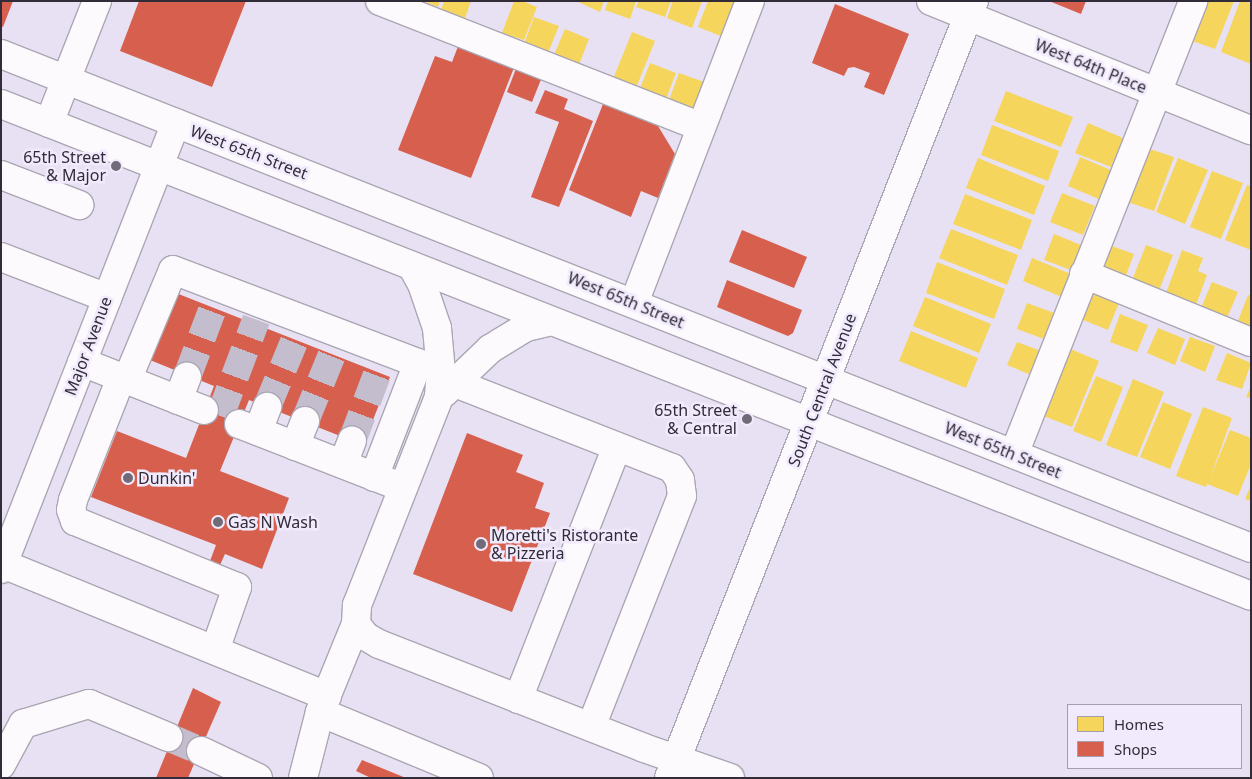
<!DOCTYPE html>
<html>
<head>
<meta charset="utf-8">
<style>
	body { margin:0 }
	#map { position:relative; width:1252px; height:779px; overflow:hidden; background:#e8e1f3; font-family:"Noto Sans",sans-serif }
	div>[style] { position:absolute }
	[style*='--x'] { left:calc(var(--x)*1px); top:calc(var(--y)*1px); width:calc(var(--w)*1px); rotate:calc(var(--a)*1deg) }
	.homes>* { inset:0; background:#f6d55c }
	.shops>* { inset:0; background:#d6604d }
	.minor-tunnel>* { height:28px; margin-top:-14px; transform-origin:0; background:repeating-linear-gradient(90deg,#c3bdce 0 28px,transparent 0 42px) }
	.roads { filter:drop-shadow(1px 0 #aba6b3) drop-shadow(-1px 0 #aba6b3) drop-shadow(0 1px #aba6b3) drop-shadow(0 -1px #aba6b3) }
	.minor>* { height:28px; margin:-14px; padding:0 14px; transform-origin:14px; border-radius:14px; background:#fcfafd }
	.dots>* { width:14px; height:14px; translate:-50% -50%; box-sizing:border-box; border:2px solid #f1eafd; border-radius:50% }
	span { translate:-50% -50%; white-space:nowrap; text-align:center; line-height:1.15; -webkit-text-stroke:5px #f1eafd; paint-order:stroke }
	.street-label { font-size:16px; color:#312c38 }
	.poi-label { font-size:16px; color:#312c38 }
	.right { translate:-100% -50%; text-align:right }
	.left { translate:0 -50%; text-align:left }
	.frame { position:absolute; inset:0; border:2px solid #312c38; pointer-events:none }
	.legend { position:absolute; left:1067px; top:704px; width:175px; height:65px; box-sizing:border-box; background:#f1eafd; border:1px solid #a49eae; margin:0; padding:6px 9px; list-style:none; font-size:15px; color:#312c38 }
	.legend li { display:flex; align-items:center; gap:10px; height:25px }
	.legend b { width:25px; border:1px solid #a49eae }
</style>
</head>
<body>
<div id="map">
	<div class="homes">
		<div style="clip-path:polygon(423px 1px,440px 1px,438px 7px)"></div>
		<div style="clip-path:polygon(444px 1px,471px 1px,464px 21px,440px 13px)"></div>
		<div style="clip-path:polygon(514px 1px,522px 1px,537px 7px,524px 40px,502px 33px)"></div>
		<div style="clip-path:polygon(576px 1px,604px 1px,600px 12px)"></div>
		<div style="clip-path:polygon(608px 1px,636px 1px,630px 19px,605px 10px)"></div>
		<div style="clip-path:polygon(639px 1px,671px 1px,665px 17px,636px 7px)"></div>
		<div style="clip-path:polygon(673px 1px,702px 1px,692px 28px,667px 18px)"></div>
		<div style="clip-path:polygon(708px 1px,737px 1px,723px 37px,698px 27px)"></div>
		<div style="clip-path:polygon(1201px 1px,1234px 1px,1215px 49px,1187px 39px)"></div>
		<div style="clip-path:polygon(1240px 1px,1251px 3px,1251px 64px,1221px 52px)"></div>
		<div style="clip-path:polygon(534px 17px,559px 26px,548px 53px,524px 44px)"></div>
		<div style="clip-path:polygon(565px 29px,589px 39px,578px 67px,553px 57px)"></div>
		<div style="clip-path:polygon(632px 32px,655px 41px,636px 88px,613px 79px)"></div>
		<div style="clip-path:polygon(650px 63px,676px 73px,666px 99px,640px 88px)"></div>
		<div style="clip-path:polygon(679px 73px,704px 82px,694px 109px,669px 100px)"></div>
		<div style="clip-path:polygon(1006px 91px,1073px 117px,1061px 147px,994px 121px)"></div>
		<div style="clip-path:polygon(1088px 123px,1123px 138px,1111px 167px,1075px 153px)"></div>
		<div style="clip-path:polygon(992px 125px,1059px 151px,1048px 181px,981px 155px)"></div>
		<div style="clip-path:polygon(1144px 147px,1174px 157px,1154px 211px,1125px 201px)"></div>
		<div style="clip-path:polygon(1080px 157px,1113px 171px,1101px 200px,1068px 186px)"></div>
		<div style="clip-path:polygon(978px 158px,1045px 186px,1034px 215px,966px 188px)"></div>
		<div style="clip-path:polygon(1178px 158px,1208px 170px,1185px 224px,1156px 212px)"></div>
		<div style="clip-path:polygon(1212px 171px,1243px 183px,1221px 239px,1190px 227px)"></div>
		<div style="clip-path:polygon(1247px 185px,1251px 186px,1251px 250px,1225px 240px)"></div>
		<div style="clip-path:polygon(1062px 193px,1095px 206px,1083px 235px,1050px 222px)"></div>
		<div style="clip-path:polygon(965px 194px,1032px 220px,1021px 250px,953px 224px)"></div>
		<div style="clip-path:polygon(951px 229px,1018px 255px,1007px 285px,939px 258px)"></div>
		<div style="clip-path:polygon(1054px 234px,1081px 245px,1071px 270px,1044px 260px)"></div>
		<div style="clip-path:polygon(1109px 245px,1134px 254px,1125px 278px,1100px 269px)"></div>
		<div style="clip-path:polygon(1146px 245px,1173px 255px,1158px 293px,1131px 283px)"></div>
		<div style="clip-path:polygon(1182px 250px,1203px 258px,1198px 271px,1207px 275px,1196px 305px,1166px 293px)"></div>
		<div style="clip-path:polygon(1032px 258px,1071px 274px,1062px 297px,1023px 281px)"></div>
		<div style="clip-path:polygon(937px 262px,1005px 289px,994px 319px,926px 293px)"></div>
		<div style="clip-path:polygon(1212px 282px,1238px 292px,1227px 318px,1201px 308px)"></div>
		<div style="clip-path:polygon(1091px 293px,1119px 303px,1108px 330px,1081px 319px)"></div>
		<div style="clip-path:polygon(1248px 295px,1251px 296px,1251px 327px,1238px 321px)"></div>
		<div style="clip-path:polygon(925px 297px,991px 324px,979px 353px,913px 326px)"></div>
		<div style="clip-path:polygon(1027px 303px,1054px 313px,1044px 339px,1017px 329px)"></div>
		<div style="clip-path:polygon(1120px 314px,1148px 325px,1137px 352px,1110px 342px)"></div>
		<div style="clip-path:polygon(1158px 328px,1185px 339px,1175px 365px,1147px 353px)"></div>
		<div style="clip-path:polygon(911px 331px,978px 358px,966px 388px,899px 361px)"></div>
		<div style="clip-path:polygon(1190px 337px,1215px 346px,1205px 372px,1180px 361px)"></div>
		<div style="clip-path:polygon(1017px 342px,1041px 351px,1031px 375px,1007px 365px)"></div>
		<div style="clip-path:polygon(1068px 348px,1099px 361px,1072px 427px,1041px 415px)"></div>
		<div style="clip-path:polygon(1227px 353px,1251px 363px,1242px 389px,1216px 380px)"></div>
		<div style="clip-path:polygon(1096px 376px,1123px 387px,1101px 442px,1073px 431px)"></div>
		<div style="clip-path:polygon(1133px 379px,1164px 392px,1137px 457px,1106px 445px)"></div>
		<div style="clip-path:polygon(1251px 386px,1251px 398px,1246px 397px)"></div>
		<div style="clip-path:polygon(1163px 402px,1192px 414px,1170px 469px,1140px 457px)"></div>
		<div style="clip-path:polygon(1203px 407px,1232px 418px,1210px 478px,1230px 430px,1251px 438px,1251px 464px,1238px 496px,1207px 484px,1206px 487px,1176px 476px)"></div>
		<div style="clip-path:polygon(1251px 485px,1251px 501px,1245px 499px)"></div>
	</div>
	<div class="shops">
		<div style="clip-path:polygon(1px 1px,13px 1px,3px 27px,1px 26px)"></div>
		<div style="clip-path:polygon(139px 1px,246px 1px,212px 87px,120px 51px)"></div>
		<div style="clip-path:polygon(1049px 1px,1086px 1px,1081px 14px)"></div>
		<div style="clip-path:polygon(835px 4px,909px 34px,884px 95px,864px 87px,870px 73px,854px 67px,848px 68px,844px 76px,812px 63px)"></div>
		<div style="clip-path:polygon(459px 44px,515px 65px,471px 178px,398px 150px,435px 56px,452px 62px)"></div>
		<div style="clip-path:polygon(517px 66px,542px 77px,532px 102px,507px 92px)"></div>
		<div style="clip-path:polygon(545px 90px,568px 99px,564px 109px,593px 121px,559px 207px,531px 197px,559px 122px,535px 113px)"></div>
		<div style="clip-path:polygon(603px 104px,658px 126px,675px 154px,658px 198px,641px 191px,631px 217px,569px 190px)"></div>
		<div style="clip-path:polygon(742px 230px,807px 257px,794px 288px,729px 262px)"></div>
		<div style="clip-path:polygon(727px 280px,802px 310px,793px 333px,788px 336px,717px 307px)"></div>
		<div style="clip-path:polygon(176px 293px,390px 377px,363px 445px,249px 400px,220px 471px,289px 498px,262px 569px,225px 554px,220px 565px,210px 561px,216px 545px,91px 497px,117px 431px,186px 458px,214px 386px,150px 360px)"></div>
		<div style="clip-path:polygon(467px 433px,523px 455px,516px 472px,544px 483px,535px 508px,550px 513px,512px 612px,413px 574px)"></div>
		<div style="clip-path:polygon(193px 688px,221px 702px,188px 778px,156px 778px)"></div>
		<div style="clip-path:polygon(362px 760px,406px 778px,371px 778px,356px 771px)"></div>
	</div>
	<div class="minor-tunnel">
		<div style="--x:187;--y:377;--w:77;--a:-69.4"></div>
		<div style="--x:267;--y:407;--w:76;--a:-67.5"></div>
		<div style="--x:220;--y:416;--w:103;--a:-69.4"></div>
		<div style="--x:305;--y:421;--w:74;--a:-67.9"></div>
		<div style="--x:352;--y:441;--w:77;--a:-69.4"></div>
		<div style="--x:168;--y:737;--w:36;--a:23"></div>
	</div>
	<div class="roads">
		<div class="minor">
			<div style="--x:380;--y:1;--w:345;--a:21.4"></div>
			<div style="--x:931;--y:1;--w:345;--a:22"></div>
			<div style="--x:1;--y:54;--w:1344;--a:21.56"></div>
			<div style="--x:1;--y:104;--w:1343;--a:21.48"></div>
			<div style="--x:49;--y:123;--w:131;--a:-68.5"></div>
			<div style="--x:1;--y:175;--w:84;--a:21"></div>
			<div style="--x:1;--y:257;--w:114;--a:21.1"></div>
			<div style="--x:412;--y:266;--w:21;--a:61"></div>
			<div style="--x:422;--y:284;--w:46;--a:71.2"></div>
			<div style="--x:437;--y:328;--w:44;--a:84.8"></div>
			<div style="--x:441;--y:372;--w:25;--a:95"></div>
			<div style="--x:439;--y:397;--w:224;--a:111.5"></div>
			<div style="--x:357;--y:605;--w:19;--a:93"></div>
			<div style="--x:356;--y:624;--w:15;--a:53"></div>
			<div style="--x:365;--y:636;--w:16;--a:30"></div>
			<div style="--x:379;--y:644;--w:285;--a:21.4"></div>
			<div style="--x:644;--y:748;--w:91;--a:19.2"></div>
			<div style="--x:1084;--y:274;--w:180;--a:22.2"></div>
			<div style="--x:634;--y:303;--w:324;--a:-69"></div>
			<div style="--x:82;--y:362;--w:131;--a:21.5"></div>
			<div style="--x:121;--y:378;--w:131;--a:111.5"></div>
			<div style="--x:73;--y:500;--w:10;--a:101"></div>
			<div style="--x:71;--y:510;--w:12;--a:70"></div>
			<div style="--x:75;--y:521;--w:175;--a:22.2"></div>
			<div style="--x:237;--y:587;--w:67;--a:109.2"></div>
			<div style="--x:127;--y:380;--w:119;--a:-67.3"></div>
			<div style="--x:173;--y:270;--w:262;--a:20.8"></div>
			<div style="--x:418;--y:363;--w:122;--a:111.1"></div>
			<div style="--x:455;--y:383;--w:233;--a:21.4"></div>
			<div style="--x:672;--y:468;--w:14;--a:56"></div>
			<div style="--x:680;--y:480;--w:16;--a:83"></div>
			<div style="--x:682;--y:496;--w:248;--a:111.5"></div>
			<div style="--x:444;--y:393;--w:64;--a:-43.7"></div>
			<div style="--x:490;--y:349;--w:42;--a:-31.4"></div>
			<div style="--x:526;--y:327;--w:26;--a:-13"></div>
			<div style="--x:178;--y:400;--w:25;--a:-69"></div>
			<div style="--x:239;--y:424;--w:163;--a:21.2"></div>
			<div style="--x:258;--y:431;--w:26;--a:-69"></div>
			<div style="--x:295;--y:446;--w:27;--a:-68"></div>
			<div style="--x:1014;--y:454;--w:487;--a:-68.4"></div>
			<div style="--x:343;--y:464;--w:25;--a:-69"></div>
			<div style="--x:3;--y:564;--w:350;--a:22.2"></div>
			<div style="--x:1;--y:569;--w:479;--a:-68.6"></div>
			<div style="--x:518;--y:699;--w:271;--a:-68.6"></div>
			<div style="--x:320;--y:712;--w:172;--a:22.5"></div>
			<div style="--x:201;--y:751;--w:63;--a:25.3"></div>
			<div style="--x:1;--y:765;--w:47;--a:-61.8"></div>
			<div style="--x:23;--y:724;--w:69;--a:-16.9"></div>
			<div style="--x:89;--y:704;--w:86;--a:22.7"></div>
			<div style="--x:303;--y:778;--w:68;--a:-75.6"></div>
			<div style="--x:320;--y:712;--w:95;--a:-67.8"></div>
			<div style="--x:669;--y:778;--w:835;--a:-68.57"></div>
		</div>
	</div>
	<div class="dots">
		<div style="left:116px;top:166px;background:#716b79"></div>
		<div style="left:747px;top:419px;background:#716b79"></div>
		<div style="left:128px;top:478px;background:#716b79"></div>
		<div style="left:218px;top:522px;background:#716b79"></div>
		<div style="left:481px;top:544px;background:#716b79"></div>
	</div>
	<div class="street-label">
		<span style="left:1091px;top:66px;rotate:22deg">West 64th Place</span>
		<span style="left:249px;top:152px;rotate:21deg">West 65th Street</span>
		<span style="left:626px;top:300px;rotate:22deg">West 65th Street</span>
		<span style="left:88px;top:346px;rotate:-69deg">Major Avenue</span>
		<span style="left:822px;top:390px;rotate:-69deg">South Central Avenue</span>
		<span style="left:1003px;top:450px;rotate:22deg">West 65th Street</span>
	</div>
	<div class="poi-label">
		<span class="right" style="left:106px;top:166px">65th Street<br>&amp; Major</span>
		<span class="right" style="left:737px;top:419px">65th Street<br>&amp; Central</span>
		<span class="left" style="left:138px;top:478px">Dunkin'</span>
		<span class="left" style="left:228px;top:522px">Gas N Wash</span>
		<span class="left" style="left:491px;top:544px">Moretti's Ristorante<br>&amp; Pizzeria</span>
	</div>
	<div class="frame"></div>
	<ul class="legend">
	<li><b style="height:14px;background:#f6d55c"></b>Homes</li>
	<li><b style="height:14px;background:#d6604d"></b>Shops</li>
	</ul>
</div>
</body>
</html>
